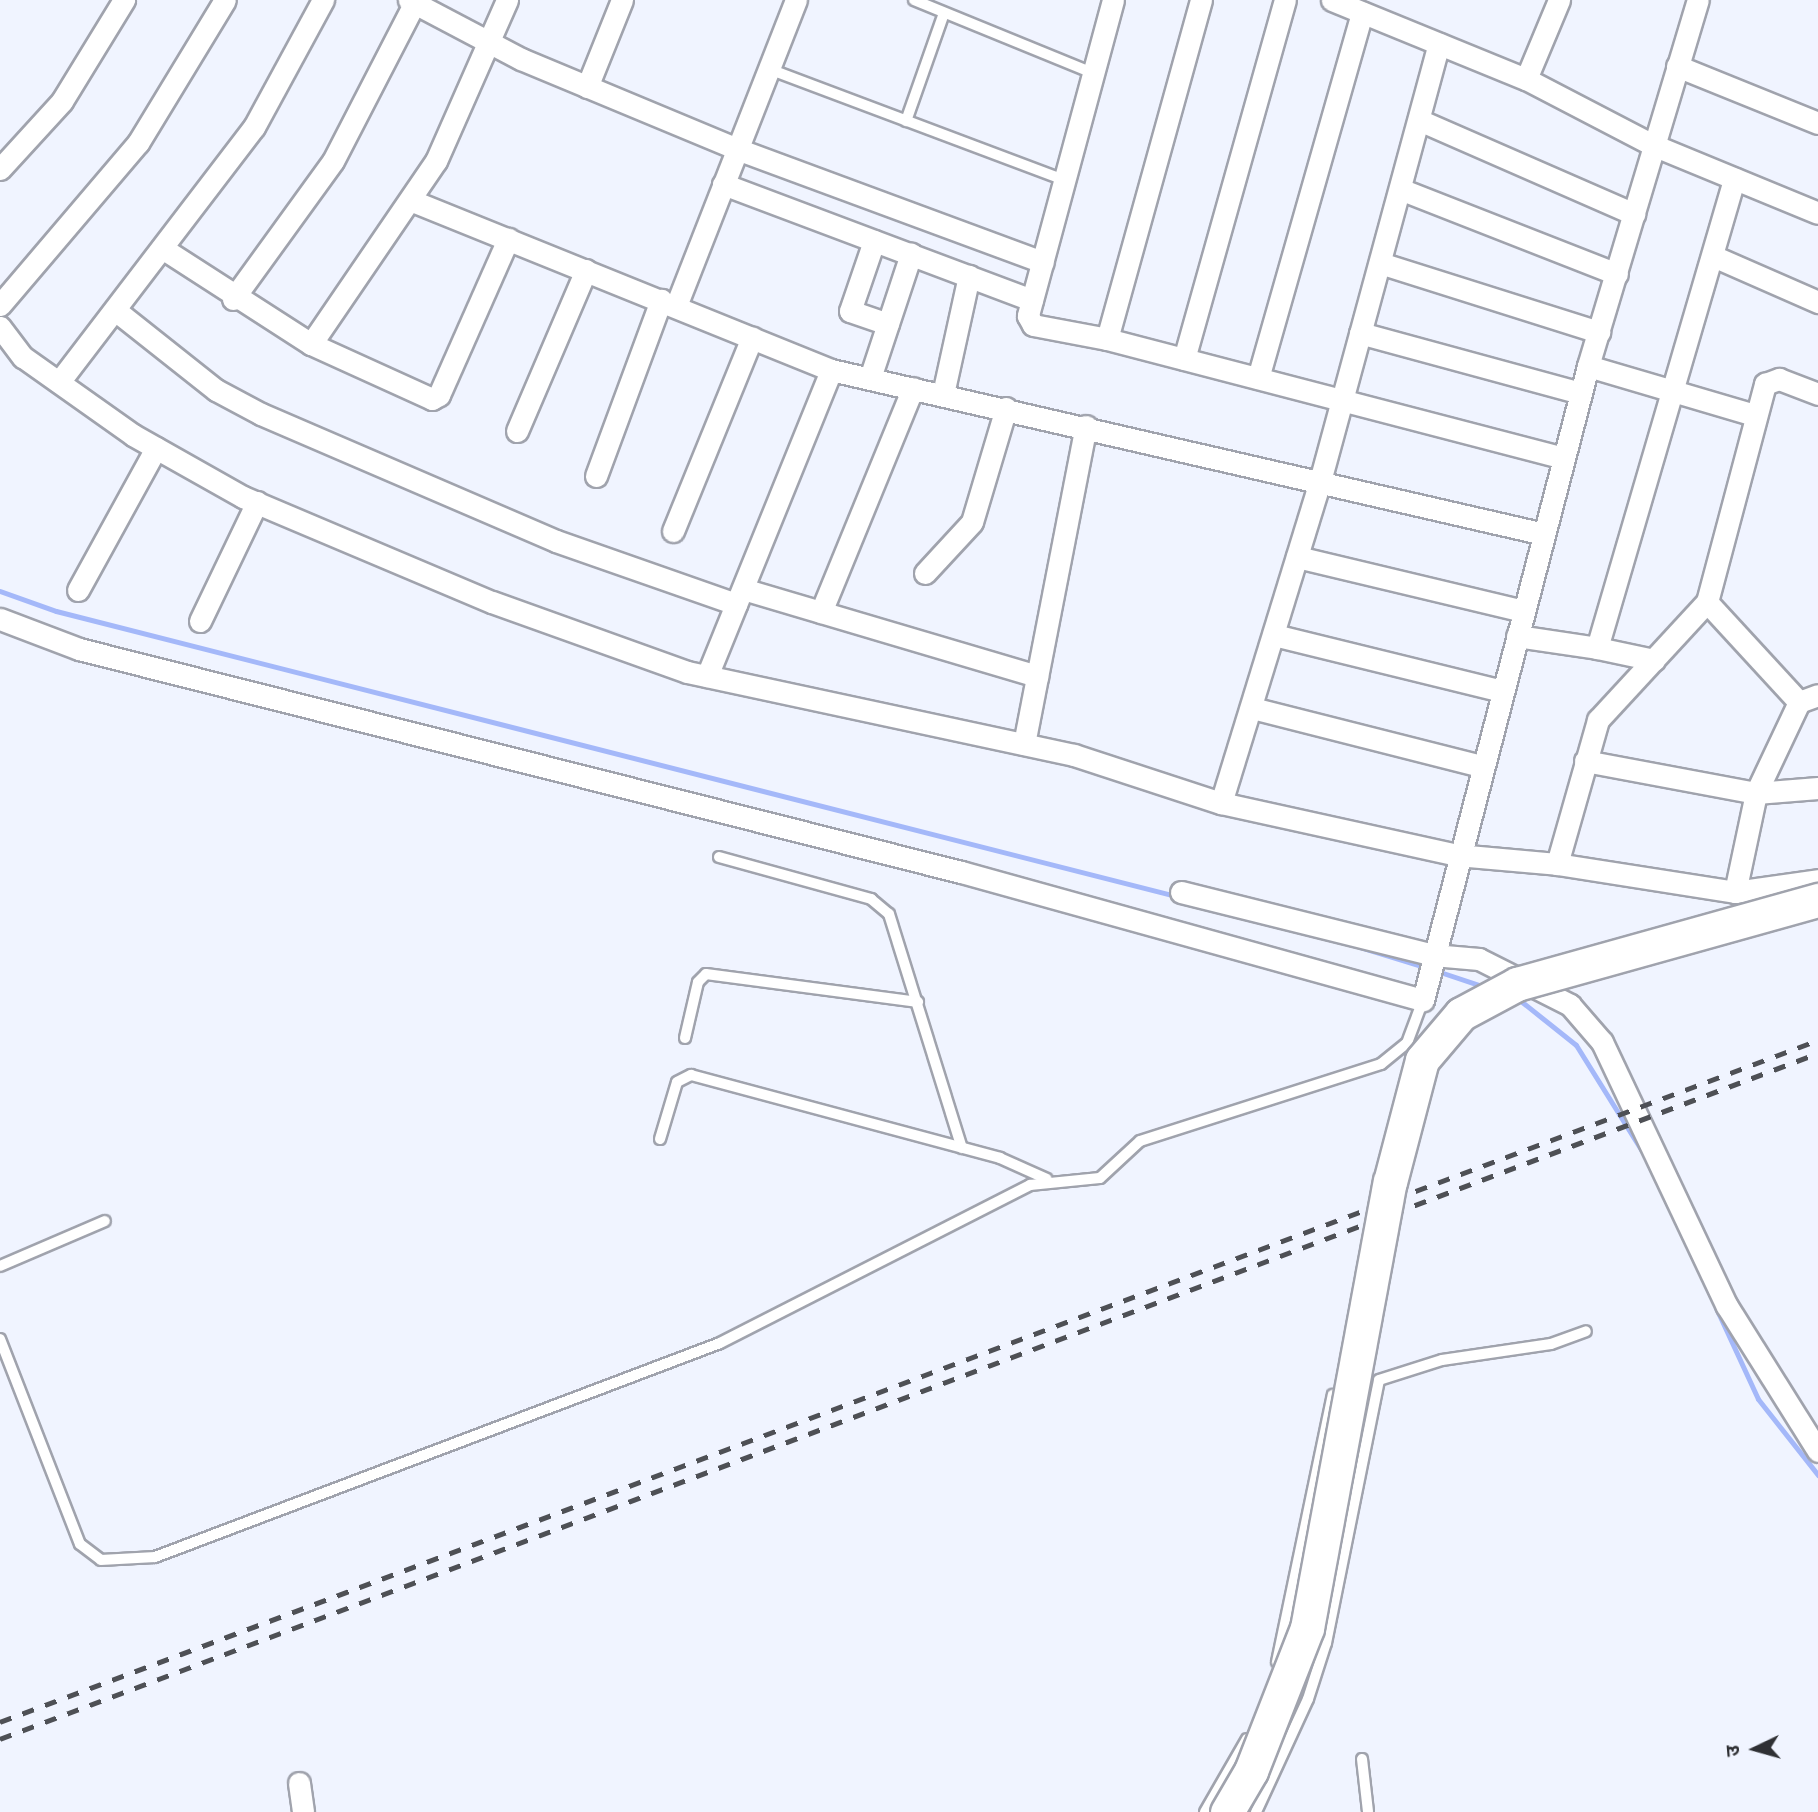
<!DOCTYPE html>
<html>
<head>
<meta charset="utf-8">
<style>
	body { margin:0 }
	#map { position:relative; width:1818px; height:1812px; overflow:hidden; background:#f0f4ff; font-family:Overpass,"Noto Sans Devanagari",sans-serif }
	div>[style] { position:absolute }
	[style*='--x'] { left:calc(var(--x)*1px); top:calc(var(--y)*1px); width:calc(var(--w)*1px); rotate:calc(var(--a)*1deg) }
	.stream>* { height:5px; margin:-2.5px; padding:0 2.5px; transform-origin:2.5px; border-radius:2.5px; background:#a4b8f9 }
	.roads { filter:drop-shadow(2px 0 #a0a3ad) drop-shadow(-2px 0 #a0a3ad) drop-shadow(0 2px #a0a3ad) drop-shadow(0 -2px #a0a3ad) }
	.service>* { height:10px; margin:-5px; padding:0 5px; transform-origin:5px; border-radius:5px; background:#fff }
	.minor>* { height:21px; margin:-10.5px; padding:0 10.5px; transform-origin:10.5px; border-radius:10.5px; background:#fff }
	.rail>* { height:5px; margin-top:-2.5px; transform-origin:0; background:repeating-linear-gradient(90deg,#4e5055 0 12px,transparent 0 24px) }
	.bridges { filter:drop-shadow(2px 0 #a0a3ad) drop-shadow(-2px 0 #a0a3ad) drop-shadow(0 2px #a0a3ad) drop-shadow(0 -2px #a0a3ad) }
	.primary-bridge>* { height:33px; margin:-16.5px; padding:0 16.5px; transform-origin:16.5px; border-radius:16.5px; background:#fff }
	span { translate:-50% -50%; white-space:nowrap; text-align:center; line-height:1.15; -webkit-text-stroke:6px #f0f4ff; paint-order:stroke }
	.north { position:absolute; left:1720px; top:1714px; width:70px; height:70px; -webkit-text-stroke:5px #f0f4ff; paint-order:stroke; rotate:265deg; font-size:19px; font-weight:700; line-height:28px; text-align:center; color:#2f3034 }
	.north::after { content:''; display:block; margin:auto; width:24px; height:32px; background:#2f3034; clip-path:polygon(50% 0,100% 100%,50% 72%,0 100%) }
</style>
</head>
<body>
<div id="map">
	<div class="stream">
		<div style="--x:0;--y:591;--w:59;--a:19.7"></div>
		<div style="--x:56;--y:611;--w:1156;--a:14.28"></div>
		<div style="--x:1360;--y:947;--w:68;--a:17.1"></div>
		<div style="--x:1434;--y:970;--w:54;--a:18.4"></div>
		<div style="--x:1517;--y:998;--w:75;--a:38.5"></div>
		<div style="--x:1576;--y:1045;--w:131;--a:58.1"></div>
		<div style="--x:1716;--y:1308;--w:100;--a:65.2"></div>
		<div style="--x:1758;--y:1399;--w:97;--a:51.7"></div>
	</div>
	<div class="roads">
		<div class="service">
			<div style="--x:914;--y:0;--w:193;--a:22.2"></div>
			<div style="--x:769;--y:69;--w:315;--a:20.6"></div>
			<div style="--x:906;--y:121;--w:114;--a:-70.6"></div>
			<div style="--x:719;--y:857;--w:158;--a:15.4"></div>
			<div style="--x:871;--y:899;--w:23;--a:40"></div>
			<div style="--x:889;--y:914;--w:245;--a:72.7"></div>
			<div style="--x:685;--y:1038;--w:57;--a:-76.9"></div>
			<div style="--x:698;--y:982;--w:11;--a:-45"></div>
			<div style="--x:706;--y:974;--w:214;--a:7.5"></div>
			<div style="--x:660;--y:1139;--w:59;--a:-73.4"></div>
			<div style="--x:677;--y:1082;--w:16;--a:-27"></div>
			<div style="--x:691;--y:1075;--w:320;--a:15"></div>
			<div style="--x:1000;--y:1158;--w:51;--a:24.1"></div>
			<div style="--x:0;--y:1266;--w:114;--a:-23.2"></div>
			<div style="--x:0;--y:1339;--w:220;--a:68.7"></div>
			<div style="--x:80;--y:1544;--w:26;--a:37"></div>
			<div style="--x:101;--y:1560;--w:54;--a:-3.2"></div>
			<div style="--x:155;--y:1557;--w:604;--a:-20.74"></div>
			<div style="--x:720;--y:1343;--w:348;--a:-27"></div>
			<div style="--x:1030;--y:1185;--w:70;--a:-5.7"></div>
			<div style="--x:1100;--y:1178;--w:54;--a:-42.8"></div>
			<div style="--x:1140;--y:1141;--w:253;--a:-17.7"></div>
			<div style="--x:1381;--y:1064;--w:33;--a:-39"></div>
			<div style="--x:1407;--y:1043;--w:46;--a:-69.6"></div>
			<div style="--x:1277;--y:1662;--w:273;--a:-78.2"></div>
			<div style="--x:1362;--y:1759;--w:53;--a:83.5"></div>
			<div style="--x:1205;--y:1812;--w:84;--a:-60.1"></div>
			<div style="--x:1256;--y:1812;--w:124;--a:-65.3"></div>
			<div style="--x:1308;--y:1699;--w:59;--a:-72.2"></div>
			<div style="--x:1326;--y:1643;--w:268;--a:-78.6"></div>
			<div style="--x:1379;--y:1380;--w:66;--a:-17.6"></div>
			<div style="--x:1442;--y:1360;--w:110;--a:-8.4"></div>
			<div style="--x:1551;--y:1344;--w:37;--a:-20"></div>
		</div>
		<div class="minor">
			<div style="--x:409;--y:0;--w:127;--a:27.8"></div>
			<div style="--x:521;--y:59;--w:234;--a:22.6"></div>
			<div style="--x:737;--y:149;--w:326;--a:20.3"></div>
			<div style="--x:1113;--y:0;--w:327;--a:105.1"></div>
			<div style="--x:1028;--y:316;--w:10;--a:61"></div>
			<div style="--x:1033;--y:325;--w:75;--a:10.7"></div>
			<div style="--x:1107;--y:339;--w:472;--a:14.6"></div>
			<div style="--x:1332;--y:0;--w:209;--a:22.2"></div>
			<div style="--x:1526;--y:79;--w:143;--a:27.5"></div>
			<div style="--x:1653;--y:145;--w:178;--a:22.4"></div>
			<div style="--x:1677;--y:66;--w:152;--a:22"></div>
			<div style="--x:1526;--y:79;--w:86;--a:-67.3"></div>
			<div style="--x:587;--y:87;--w:94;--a:-68.1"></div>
			<div style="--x:1419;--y:120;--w:235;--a:23.6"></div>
			<div style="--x:0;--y:169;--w:92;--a:-47.6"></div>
			<div style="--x:62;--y:101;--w:119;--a:-58.5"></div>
			<div style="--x:723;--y:184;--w:330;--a:20.6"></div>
			<div style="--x:1400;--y:189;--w:233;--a:21.4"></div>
			<div style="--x:410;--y:200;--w:454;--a:22"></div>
			<div style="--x:831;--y:370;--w:732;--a:12.95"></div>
			<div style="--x:874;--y:241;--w:74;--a:108.9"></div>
			<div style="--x:850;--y:311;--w:40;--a:18.9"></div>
			<div style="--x:162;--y:248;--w:177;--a:32.8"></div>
			<div style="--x:311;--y:344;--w:133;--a:24.4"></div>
			<div style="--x:432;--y:399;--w:8;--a:-30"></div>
			<div style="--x:439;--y:395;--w:171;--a:-66.1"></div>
			<div style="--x:1713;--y:256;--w:115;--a:23.7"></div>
			<div style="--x:1380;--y:263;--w:230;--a:17.5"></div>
			<div style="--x:233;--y:299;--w:170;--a:-54.1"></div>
			<div style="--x:333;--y:161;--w:181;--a:-62.7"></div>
			<div style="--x:0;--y:305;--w:213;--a:-49.6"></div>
			<div style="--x:138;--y:143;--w:167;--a:-58.7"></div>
			<div style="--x:676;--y:306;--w:329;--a:-68.6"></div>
			<div style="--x:115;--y:310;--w:129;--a:38.4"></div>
			<div style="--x:216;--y:390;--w:51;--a:28.1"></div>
			<div style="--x:261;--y:414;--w:321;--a:23.3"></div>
			<div style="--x:556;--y:541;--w:191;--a:19.3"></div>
			<div style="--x:0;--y:327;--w:38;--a:53"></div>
			<div style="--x:23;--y:357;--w:135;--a:35.3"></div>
			<div style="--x:133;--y:435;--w:126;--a:29.4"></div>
			<div style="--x:243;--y:497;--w:270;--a:22.9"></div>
			<div style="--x:492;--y:602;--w:207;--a:19.7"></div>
			<div style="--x:687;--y:672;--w:396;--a:12.1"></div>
			<div style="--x:1074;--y:755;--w:155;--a:18.1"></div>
			<div style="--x:1221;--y:803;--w:242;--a:12.4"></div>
			<div style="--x:1457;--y:855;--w:100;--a:5.1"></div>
			<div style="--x:1557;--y:864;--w:180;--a:8.9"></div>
			<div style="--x:1735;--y:892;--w:84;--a:-8.2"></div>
			<div style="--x:1360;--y:333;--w:229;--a:15.2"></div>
			<div style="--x:1107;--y:339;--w:352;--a:-74.5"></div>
			<div style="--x:311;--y:344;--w:222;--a:-55.7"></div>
			<div style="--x:436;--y:161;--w:176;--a:-66.2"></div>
			<div style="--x:1184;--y:359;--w:373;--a:-74.3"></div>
			<div style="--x:1588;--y:366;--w:173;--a:16.4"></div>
			<div style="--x:870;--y:378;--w:131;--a:-71.7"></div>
			<div style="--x:1258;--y:378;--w:380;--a:-74.1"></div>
			<div style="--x:59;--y:382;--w:321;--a:-52.6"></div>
			<div style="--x:254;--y:127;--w:145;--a:-61.5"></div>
			<div style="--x:943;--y:394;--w:121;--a:-77.6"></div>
			<div style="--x:517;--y:431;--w:175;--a:-66.8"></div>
			<div style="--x:596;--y:476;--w:188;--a:-69.7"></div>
			<div style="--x:673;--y:531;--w:209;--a:-67.8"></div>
			<div style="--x:1297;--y:557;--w:232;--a:13.4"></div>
			<div style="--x:925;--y:573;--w:69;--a:-47.3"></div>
			<div style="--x:972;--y:522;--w:119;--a:-73.4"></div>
			<div style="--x:743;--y:589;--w:307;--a:16.5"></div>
			<div style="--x:78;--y:590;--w:162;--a:-61.2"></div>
			<div style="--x:1707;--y:602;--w:136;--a:47.4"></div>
			<div style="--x:821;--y:612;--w:242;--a:-67.7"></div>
			<div style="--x:0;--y:619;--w:85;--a:20.8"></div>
			<div style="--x:79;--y:649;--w:910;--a:14.19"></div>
			<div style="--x:961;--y:872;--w:479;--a:15.5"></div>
			<div style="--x:1423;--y:1000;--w:655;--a:-75.41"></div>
			<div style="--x:1588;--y:366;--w:382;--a:-73.3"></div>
			<div style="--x:200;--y:621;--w:132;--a:-64.4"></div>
			<div style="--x:1274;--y:635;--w:235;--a:13.8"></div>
			<div style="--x:1517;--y:636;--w:81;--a:8.5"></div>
			<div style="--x:1654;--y:660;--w:58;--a:-168.1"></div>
			<div style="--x:1597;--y:648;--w:489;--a:-73.7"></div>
			<div style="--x:707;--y:676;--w:330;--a:-67.9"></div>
			<div style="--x:1252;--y:708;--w:237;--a:14.2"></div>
			<div style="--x:1024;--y:744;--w:324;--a:-79"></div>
			<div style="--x:1585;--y:761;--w:174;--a:10.6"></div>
			<div style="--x:1756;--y:793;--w:62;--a:-4.6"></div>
			<div style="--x:1221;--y:803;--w:337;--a:-72.9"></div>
			<div style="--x:1320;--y:481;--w:453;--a:-74.8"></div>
			<div style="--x:1557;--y:864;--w:150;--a:-74.1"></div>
			<div style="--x:1598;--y:720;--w:161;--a:-47.3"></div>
			<div style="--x:1707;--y:602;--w:226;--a:-75.1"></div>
			<div style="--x:1765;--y:384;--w:15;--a:-20"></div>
			<div style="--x:1779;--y:379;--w:42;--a:21"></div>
			<div style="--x:1181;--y:892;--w:260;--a:14"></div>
			<div style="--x:1433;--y:955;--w:46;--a:5"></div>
			<div style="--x:1479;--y:959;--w:102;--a:26.8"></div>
			<div style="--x:1570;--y:1005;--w:49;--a:49.1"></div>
			<div style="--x:1602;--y:1042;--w:292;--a:64.7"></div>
			<div style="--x:1727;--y:1306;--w:171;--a:57.9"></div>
			<div style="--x:1735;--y:892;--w:101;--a:-78"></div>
			<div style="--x:1756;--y:793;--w:101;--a:-64.7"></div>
			<div style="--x:1799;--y:702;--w:20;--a:-20"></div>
			<div style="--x:299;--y:1783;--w:29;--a:82"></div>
		</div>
	</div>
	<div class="rail">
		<div style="--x:0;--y:1722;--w:1942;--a:-20.56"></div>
		<div style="--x:0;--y:1739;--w:1943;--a:-20.67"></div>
	</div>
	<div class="bridges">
		<div class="primary-bridge">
			<div style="--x:1227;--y:1812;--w:48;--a:-59.7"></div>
			<div style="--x:1251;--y:1771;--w:154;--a:-68.6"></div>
			<div style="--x:1307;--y:1628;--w:454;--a:-79.5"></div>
			<div style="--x:1390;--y:1182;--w:126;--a:-75.3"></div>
			<div style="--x:1422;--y:1060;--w:60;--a:-49.7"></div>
			<div style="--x:1461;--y:1014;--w:64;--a:-28.2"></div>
			<div style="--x:1517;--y:984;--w:313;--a:-15.6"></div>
		</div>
	</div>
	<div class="north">उ</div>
</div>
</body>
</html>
